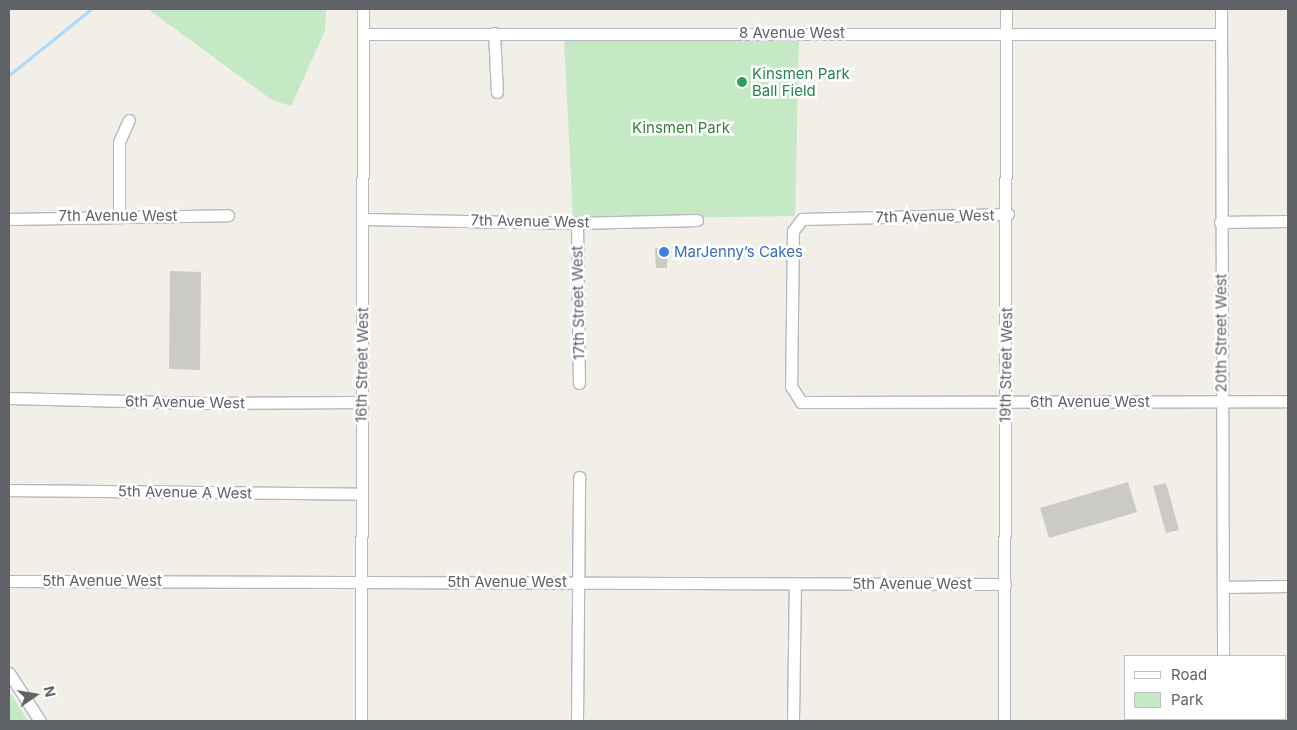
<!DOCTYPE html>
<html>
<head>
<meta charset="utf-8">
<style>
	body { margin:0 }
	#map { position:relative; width:1297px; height:730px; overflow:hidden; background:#f1efe8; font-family:Inter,sans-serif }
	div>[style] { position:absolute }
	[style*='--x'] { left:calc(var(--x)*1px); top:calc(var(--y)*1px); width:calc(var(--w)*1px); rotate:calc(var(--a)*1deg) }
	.green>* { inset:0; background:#c5e8c5 }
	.stream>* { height:3px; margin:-1.5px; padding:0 1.5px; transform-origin:1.5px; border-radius:1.5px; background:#aadaff }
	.building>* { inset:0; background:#cccac5 }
	.roads { filter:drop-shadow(1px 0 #b5b8bc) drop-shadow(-1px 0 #b5b8bc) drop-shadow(0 1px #b5b8bc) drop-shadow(0 -1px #b5b8bc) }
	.minor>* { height:11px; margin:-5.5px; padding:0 5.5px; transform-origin:5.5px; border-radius:5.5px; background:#fff }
	.dots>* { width:14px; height:14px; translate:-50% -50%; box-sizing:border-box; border:2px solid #fff; border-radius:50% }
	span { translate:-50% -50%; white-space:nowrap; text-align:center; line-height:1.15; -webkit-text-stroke:5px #fff; paint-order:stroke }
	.street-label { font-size:15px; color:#5f6368 }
	.leisure-label { font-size:15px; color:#27864d }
	.left { translate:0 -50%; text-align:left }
	.park-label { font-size:15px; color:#348238 }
	.shop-label { font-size:15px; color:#366cbe }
	.frame { position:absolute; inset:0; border:10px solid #5f6368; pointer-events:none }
	.legend { position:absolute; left:1124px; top:655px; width:162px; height:65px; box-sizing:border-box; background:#fff; border:1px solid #bfc1c3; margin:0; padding:6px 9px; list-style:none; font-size:15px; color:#5f6368 }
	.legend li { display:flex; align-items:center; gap:10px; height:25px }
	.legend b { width:25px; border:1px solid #bfc1c3 }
	.north { position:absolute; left:10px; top:670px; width:50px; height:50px; -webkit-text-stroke:4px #fff; paint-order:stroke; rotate:77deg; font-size:14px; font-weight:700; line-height:20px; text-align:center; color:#5f6368 }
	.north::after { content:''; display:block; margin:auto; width:18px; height:22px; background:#5f6368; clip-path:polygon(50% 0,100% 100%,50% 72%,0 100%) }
</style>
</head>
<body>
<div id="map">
	<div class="green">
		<div style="clip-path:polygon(148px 9px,326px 9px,325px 31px,291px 106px,272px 100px)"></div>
		<div style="clip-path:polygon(799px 36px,795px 216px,573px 219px,564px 38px)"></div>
		<div style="clip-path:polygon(9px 691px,28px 721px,9px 721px)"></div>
	</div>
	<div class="stream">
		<div style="--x:9;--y:75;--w:105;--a:-38.8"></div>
	</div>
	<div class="building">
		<div style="clip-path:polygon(655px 248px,668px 248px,667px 268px,656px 268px)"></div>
		<div style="clip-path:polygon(170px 271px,201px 272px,200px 370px,169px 369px)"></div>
		<div style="clip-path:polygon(1128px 482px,1137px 512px,1049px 538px,1040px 508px)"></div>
		<div style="clip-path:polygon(1166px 483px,1179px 530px,1166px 533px,1153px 486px)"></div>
	</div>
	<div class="roads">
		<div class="minor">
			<div style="--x:1221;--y:9;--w:647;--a:89.82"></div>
			<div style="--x:494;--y:33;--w:59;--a:87.1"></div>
			<div style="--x:363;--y:34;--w:858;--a:0"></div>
			<div style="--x:1008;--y:214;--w:206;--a:178.6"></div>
			<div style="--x:802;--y:219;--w:15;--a:127"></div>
			<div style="--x:793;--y:231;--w:155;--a:90.7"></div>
			<div style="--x:791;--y:386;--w:19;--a:58"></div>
			<div style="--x:801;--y:402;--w:487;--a:-0.1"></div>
			<div style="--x:119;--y:217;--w:75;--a:-90"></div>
			<div style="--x:119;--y:142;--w:24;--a:-66"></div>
			<div style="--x:9;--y:219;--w:219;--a:-1"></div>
			<div style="--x:364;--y:219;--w:213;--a:1.1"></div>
			<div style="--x:577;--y:223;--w:120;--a:-1.4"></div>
			<div style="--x:1220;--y:222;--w:68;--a:-0.8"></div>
			<div style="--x:577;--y:223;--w:160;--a:89.3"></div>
			<div style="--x:9;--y:398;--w:195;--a:1.5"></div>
			<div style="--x:204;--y:403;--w:158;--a:-0.4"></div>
			<div style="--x:9;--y:490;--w:353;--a:0.6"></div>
			<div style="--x:9;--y:581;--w:996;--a:0.17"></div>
			<div style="--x:1223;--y:587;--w:65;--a:-0.9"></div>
			<div style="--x:9;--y:673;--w:57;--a:57.1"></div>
			<div style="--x:361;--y:721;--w:712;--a:-89.84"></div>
			<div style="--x:577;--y:721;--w:244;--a:-89.5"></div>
			<div style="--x:793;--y:721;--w:137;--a:-89.2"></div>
			<div style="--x:1004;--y:721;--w:712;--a:-89.84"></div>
			<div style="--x:1223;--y:721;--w:2;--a:-90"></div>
		</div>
	</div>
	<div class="dots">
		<div style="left:742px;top:82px;background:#2e9e5b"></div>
		<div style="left:664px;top:252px;background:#3f7fe0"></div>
	</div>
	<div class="street-label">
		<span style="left:792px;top:33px">8 Avenue West</span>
		<span style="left:118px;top:216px">7th Avenue West</span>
		<span style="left:935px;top:216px;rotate:-1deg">7th Avenue West</span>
		<span style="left:530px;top:221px;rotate:1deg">7th Avenue West</span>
		<span style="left:578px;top:303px;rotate:-91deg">17th Street West</span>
		<span style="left:1221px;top:333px;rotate:-90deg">20th Street West</span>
		<span style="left:362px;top:365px;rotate:-89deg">16th Street West</span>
		<span style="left:1006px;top:365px;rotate:-89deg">19th Street West</span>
		<span style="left:185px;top:402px;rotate:1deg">6th Avenue West</span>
		<span style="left:1090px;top:402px">6th Avenue West</span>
		<span style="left:185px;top:492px;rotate:1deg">5th Avenue A West</span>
		<span style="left:102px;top:581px">5th Avenue West</span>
		<span style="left:507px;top:582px">5th Avenue West</span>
		<span style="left:912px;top:584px">5th Avenue West</span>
	</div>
	<div class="leisure-label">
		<span class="left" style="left:752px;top:82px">Kinsmen Park<br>Ball Field</span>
	</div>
	<div class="park-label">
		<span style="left:681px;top:128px">Kinsmen Park</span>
	</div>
	<div class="shop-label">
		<span class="left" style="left:674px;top:252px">MarJenny’s Cakes</span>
	</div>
	<div class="frame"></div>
	<ul class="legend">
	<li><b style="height:6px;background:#fff"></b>Road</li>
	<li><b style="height:14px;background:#c5e8c5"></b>Park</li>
	</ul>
	<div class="north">N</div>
</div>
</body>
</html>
